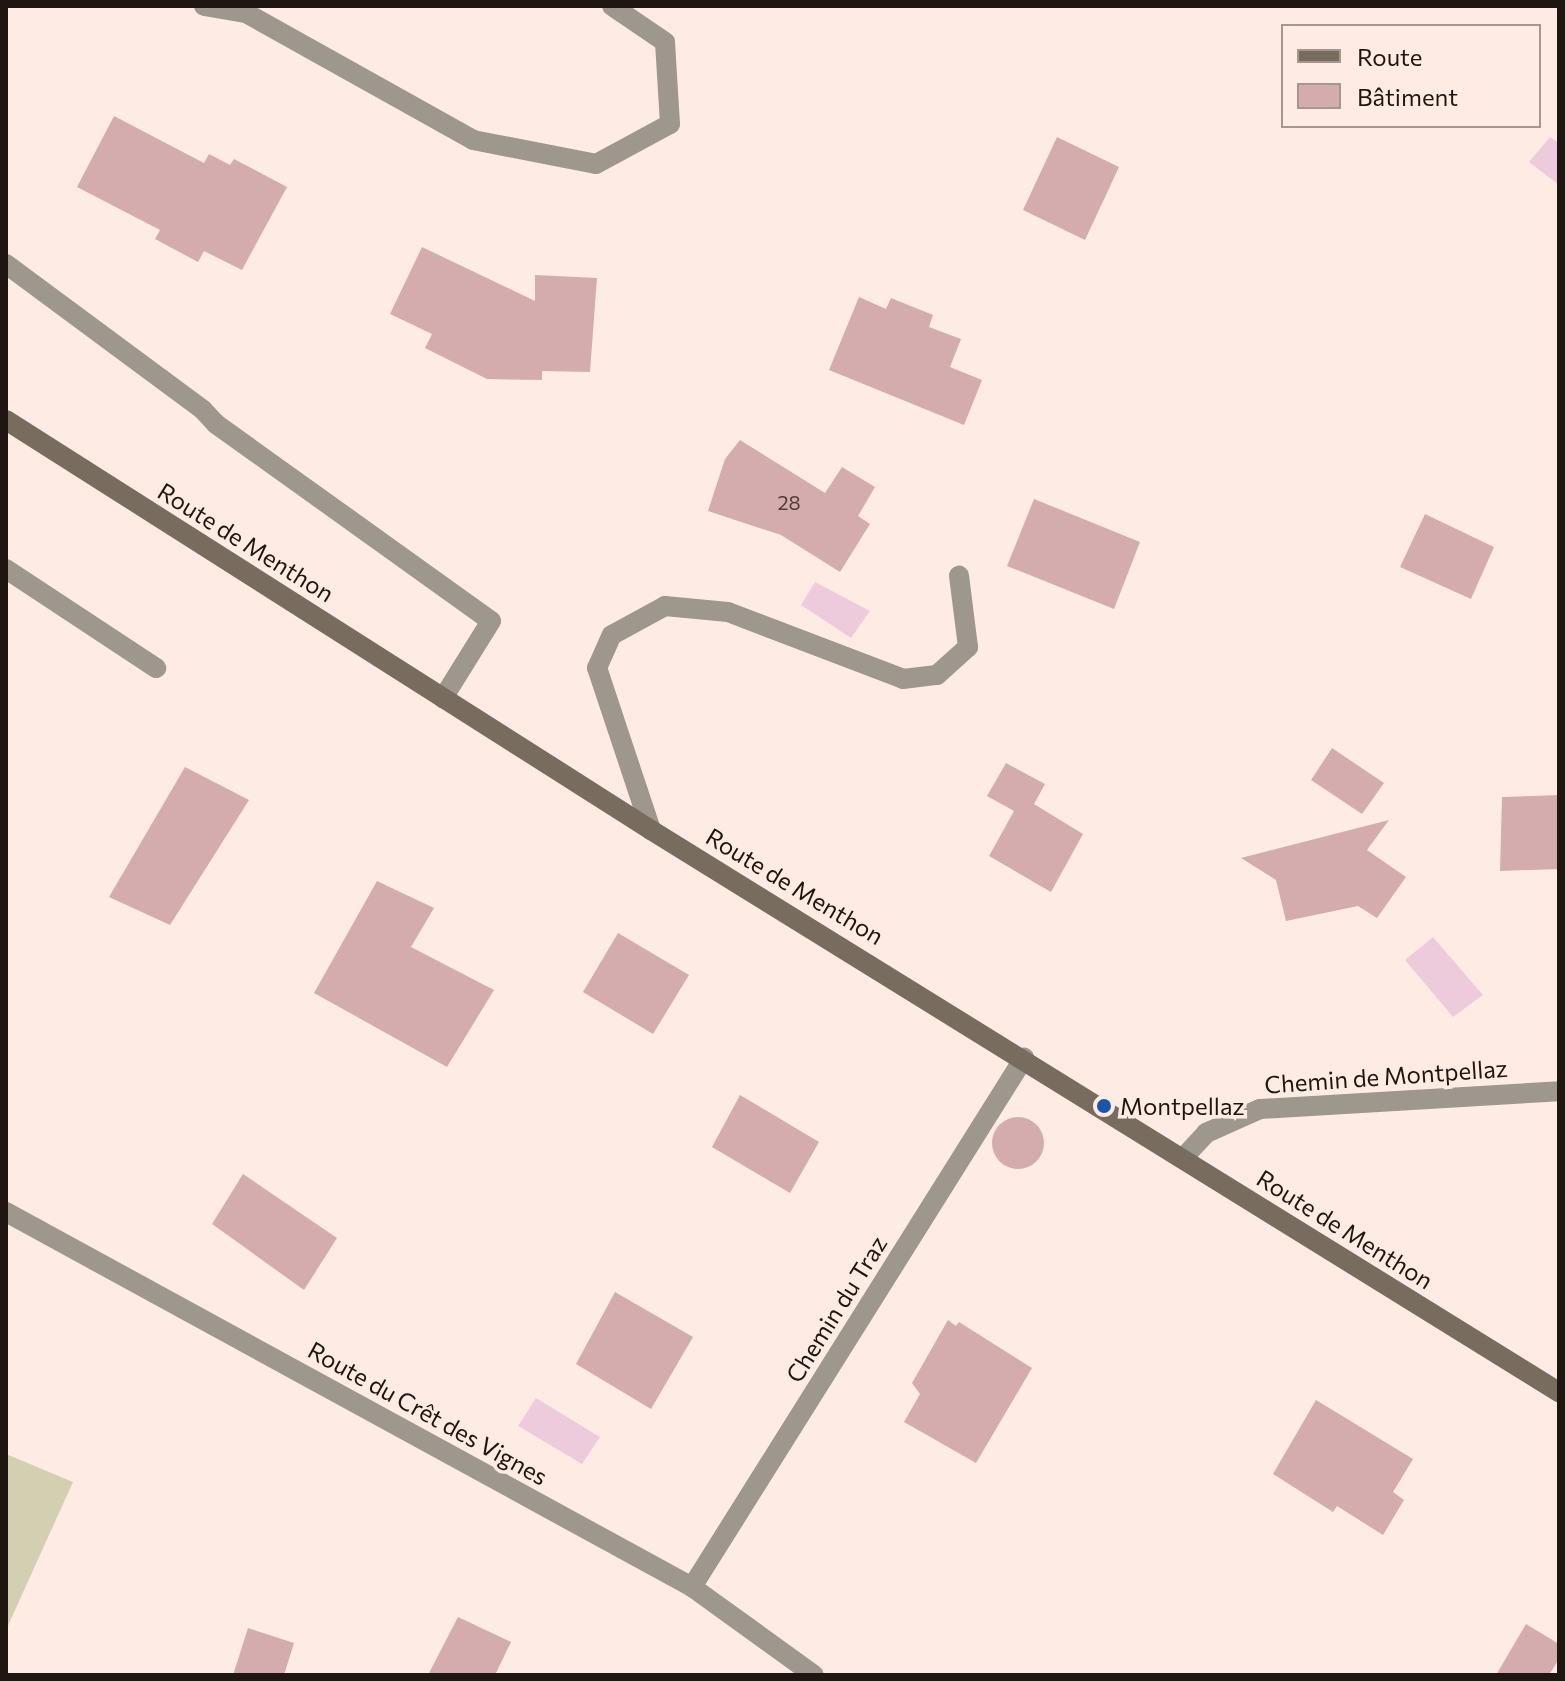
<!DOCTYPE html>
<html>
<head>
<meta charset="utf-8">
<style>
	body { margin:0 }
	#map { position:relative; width:1565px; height:1681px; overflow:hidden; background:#feece4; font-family:Commissioner,sans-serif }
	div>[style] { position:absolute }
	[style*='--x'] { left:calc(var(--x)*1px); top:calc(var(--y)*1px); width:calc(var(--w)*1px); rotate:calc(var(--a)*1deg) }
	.green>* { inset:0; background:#d3d0b2 }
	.water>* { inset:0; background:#eecadd }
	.building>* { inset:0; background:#d4acad }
	.round { border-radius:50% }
	.service>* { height:20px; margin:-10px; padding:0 10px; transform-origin:10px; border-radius:10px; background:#9e978d }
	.minor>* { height:20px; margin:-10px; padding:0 10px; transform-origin:10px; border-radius:10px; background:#9e978d }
	.secondary>* { height:20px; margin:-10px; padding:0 10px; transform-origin:10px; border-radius:10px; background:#776c5e }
	.dots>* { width:22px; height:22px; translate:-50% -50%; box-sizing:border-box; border:4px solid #feece4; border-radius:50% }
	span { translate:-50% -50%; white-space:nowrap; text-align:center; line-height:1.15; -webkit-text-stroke:7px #feece4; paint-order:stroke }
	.number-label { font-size:20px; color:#4d3c38 }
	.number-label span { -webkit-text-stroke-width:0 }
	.street-label { font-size:24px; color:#201611 }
	.poi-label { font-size:24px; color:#201611 }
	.left { translate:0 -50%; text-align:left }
	.frame { position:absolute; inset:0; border:8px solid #201611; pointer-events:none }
	.legend { position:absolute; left:1281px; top:24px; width:260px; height:104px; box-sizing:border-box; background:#feece4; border:2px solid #a59690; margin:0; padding:10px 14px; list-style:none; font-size:24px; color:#201611 }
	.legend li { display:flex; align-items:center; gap:16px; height:40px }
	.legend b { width:40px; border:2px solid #a59690 }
</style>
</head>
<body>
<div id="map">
	<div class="green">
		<div style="clip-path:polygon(6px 1454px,73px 1482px,6px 1630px)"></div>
	</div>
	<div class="water">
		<div style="clip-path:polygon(1550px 137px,1559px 143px,1559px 185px,1529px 162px)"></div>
		<div style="clip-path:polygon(815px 582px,870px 611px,851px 638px,801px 605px)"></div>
		<div style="clip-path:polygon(1433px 937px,1483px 995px,1453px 1017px,1405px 960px)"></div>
		<div style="clip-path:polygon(536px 1398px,600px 1437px,582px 1464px,518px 1426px)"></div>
	</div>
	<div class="building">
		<div style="clip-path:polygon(114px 116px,204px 163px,209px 154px,230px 165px,234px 159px,287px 187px,242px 270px,204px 251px,198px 262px,155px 239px,160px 230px,77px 187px)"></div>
		<div style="clip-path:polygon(1057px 137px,1119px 167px,1085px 240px,1023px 210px)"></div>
		<div style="clip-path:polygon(422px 247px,535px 301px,535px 275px,597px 278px,590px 372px,542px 371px,542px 380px,487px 379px,425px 348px,432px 334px,390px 314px)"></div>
		<div style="clip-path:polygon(859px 297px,886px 309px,891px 298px,933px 315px,929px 327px,961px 339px,950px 367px,982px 380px,964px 425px,829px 370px)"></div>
		<div style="clip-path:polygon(740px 440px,825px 493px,842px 467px,875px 487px,858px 516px,870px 524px,840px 572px,781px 535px,708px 511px,725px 459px)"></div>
		<div style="clip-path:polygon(1034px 499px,1140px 542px,1114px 609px,1007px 566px)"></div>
		<div style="clip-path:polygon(1425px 514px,1494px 547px,1471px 599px,1400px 567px)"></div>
		<div style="clip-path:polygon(1332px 748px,1384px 783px,1362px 814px,1311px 780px)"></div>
		<div style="clip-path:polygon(1006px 763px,1045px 784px,1034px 804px,1083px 834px,1051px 892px,989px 856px,1014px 811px,987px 796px)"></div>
		<div style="clip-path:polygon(185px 767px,249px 800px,170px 925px,109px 897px)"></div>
		<div style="clip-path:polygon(1559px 795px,1559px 869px,1500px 871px,1502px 797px)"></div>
		<div style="clip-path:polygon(1389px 820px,1367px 850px,1406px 877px,1377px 918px,1358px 906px,1286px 921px,1276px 880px,1241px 858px)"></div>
		<div style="clip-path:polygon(377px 881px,434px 908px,411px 947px,494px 990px,447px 1067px,314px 993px)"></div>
		<div style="clip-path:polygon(618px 933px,689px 975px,653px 1034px,583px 992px)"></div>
		<div style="clip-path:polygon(740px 1095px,819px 1142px,790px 1193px,712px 1147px)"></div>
		<div class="round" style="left:992px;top:1117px;width:52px;height:52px"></div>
		<div style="clip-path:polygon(243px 1174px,337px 1238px,304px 1290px,212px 1224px)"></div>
		<div style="clip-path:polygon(615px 1292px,693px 1337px,651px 1409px,576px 1364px)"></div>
		<div style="clip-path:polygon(948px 1320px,956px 1326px,959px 1322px,1032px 1368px,976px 1463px,904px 1422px,920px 1394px,912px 1383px)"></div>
		<div style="clip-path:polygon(1316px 1400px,1413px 1459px,1393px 1492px,1404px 1500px,1383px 1535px,1337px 1506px,1333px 1512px,1273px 1474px)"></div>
		<div style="clip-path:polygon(458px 1617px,511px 1642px,495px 1675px,428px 1675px)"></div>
		<div style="clip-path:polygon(1526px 1624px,1559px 1644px,1559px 1659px,1549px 1675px,1496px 1675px)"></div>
		<div style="clip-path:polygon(248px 1628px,294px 1643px,284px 1675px,233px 1675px)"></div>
	</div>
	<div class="service">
		<div style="--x:6;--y:569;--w:180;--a:33.4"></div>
	</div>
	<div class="minor">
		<div style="--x:204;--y:6;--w:43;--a:9.5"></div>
		<div style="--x:246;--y:13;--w:260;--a:29.2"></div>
		<div style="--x:473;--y:140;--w:125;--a:11"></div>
		<div style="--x:596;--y:164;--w:84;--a:-28.4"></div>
		<div style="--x:670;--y:124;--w:82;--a:-93.5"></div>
		<div style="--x:665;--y:42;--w:64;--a:-145.8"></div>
		<div style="--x:6;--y:264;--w:245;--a:36.5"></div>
		<div style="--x:203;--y:410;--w:19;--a:47"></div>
		<div style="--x:216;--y:424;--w:338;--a:35.6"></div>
		<div style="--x:491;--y:621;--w:91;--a:121.9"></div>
		<div style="--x:651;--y:830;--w:171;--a:-108.4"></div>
		<div style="--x:597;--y:668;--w:36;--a:-66"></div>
		<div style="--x:612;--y:635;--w:60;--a:-28.7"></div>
		<div style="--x:665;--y:606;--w:63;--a:5.4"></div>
		<div style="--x:728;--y:612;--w:187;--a:20.9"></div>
		<div style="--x:903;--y:679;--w:34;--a:-7"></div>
		<div style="--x:937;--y:675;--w:42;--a:-42.1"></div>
		<div style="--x:968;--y:647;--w:72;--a:-97.2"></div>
		<div style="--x:1184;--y:1157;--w:33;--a:-47"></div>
		<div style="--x:1206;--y:1133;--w:59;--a:-24"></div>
		<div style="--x:1260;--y:1109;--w:300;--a:-3.4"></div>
		<div style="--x:6;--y:1212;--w:782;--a:28.66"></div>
		<div style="--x:692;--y:1587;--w:150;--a:35.8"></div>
		<div style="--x:692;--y:1587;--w:625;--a:-57.89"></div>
	</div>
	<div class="secondary">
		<div style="--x:6;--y:420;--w:764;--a:32.44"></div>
		<div style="--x:651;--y:830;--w:1068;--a:31.76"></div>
	</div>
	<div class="dots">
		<div style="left:1104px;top:1106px;background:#1956a7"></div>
	</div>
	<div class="number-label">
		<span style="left:789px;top:502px">28</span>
	</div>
	<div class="street-label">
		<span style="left:246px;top:542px;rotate:32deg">Route de Menthon</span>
		<span style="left:795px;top:886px;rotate:31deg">Route de Menthon</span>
		<span style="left:1386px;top:1076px;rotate:-4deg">Chemin de Montpellaz</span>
		<span style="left:1345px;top:1229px;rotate:32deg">Route de Menthon</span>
		<span style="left:836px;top:1309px;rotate:-58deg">Chemin du Traz</span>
		<span style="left:428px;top:1413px;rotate:29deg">Route du Crêt des Vignes</span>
	</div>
	<div class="poi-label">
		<span class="left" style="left:1120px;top:1106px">Montpellaz</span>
	</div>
	<div class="frame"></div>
	<ul class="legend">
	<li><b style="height:10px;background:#776c5e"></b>Route</li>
	<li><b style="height:22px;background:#d4acad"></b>Bâtiment</li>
	</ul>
</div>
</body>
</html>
